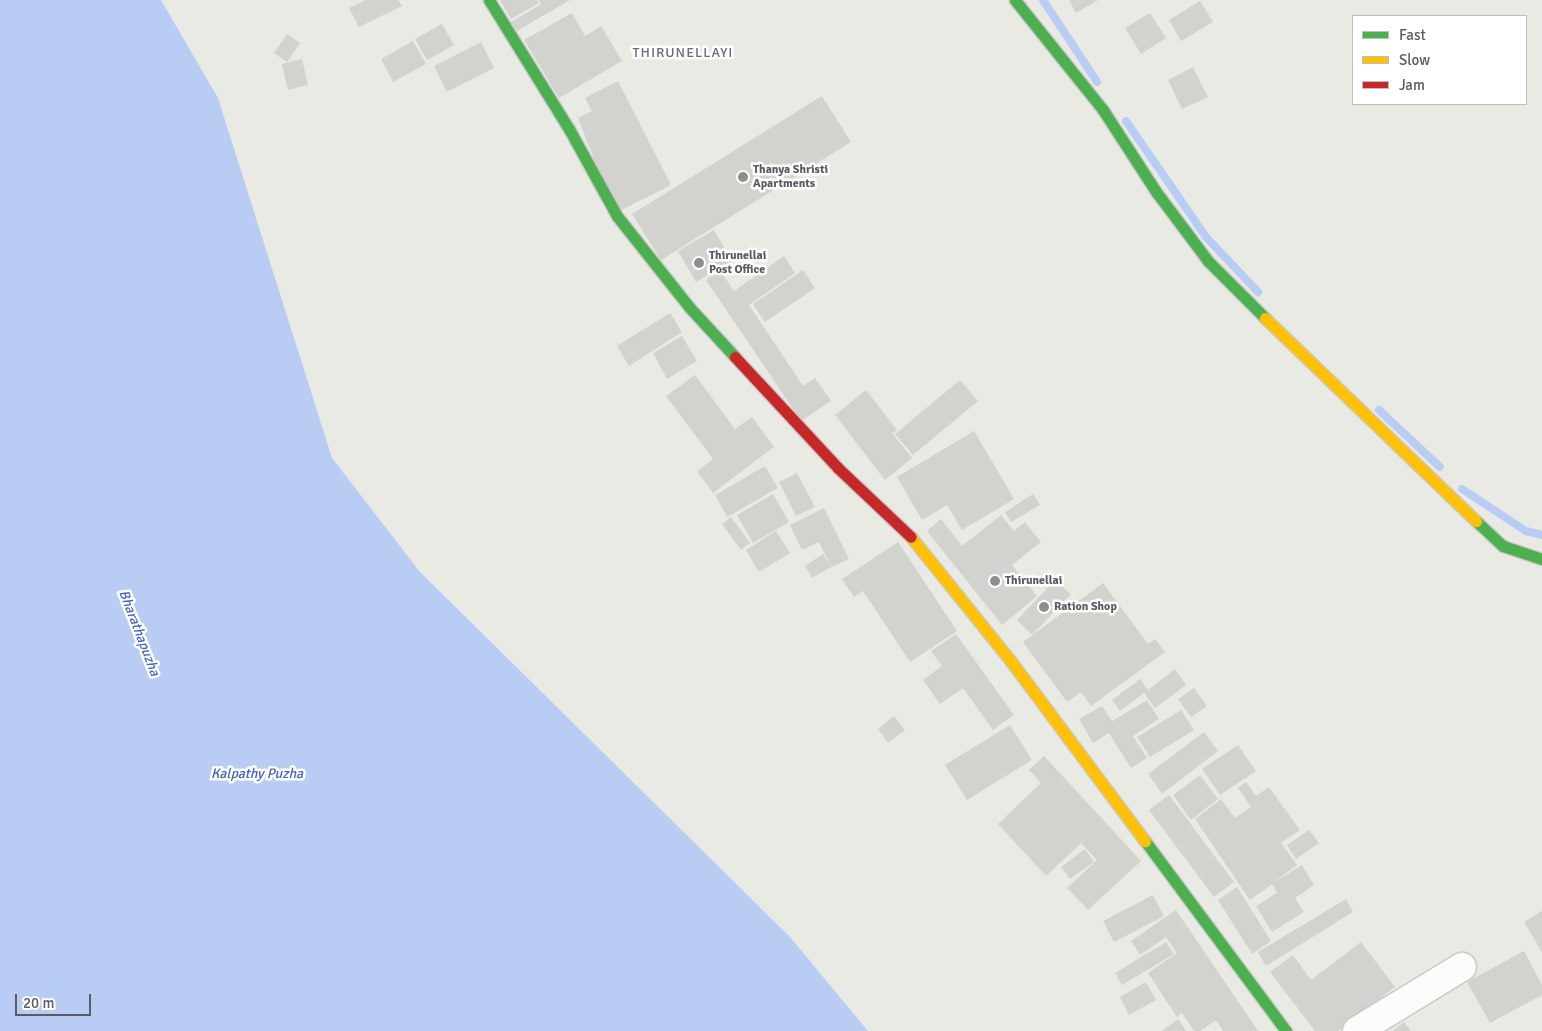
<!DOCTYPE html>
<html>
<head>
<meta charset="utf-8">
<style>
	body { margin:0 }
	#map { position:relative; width:1542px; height:1031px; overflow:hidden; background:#eaeae5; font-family:Signika,sans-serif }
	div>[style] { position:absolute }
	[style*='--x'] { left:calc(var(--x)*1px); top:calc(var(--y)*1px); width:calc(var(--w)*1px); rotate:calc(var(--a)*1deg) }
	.water>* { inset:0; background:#b9cdf4 }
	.stream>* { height:8px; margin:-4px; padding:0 4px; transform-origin:4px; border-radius:4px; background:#b9cdf4 }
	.building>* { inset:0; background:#d2d2ce }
	.roads { filter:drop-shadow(1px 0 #c8c8c7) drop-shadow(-1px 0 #c8c8c7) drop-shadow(0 1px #c8c8c7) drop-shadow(0 -1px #c8c8c7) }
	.street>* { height:28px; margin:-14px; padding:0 14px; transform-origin:14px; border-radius:14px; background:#fcfcfb }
	.fast>* { height:11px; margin:-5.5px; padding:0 5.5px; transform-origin:5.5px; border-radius:5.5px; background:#4caf50 }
	.slow>* { height:11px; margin:-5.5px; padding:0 5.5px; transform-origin:5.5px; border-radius:5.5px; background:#ffc107 }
	.jam>* { height:11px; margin:-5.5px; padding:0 5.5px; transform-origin:5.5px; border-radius:5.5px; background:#c62828 }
	.dots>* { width:14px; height:14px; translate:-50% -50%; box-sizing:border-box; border:2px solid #fff; border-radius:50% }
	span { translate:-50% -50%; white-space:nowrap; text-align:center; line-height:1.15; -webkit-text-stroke:5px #fff; paint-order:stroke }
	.poi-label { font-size:12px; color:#5b5c62; font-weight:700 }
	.left { translate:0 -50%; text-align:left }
	.neighbourhood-label { font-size:14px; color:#6c6e74; letter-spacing:1px }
	.water-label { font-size:14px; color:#4864bd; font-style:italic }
	.legend { position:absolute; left:1352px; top:15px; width:175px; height:90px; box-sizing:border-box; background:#fff; border:1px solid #bdbec0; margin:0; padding:6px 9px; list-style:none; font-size:15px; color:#5b5c62 }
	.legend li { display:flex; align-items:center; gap:10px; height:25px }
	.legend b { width:25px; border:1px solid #bdbec0 }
	.scale { position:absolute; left:15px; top:994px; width:76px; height:22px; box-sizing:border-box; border:2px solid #5b5c62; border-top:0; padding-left:6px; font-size:15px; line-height:18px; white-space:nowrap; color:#5b5c62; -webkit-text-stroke:4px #fff; paint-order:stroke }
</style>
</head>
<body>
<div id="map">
	<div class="water">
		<div style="clip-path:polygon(0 0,161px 0,218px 98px,332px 458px,420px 572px,790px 937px,868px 1031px,0 1031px)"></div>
	</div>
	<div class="stream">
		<div style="--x:1043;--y:0;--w:98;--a:56.6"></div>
		<div style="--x:1126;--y:121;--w:141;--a:55.4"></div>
		<div style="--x:1206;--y:237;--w:76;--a:46.6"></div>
		<div style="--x:1379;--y:410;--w:83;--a:43.1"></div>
		<div style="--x:1462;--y:489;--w:77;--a:33.3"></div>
		<div style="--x:1526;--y:531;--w:16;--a:14"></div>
	</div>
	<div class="building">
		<div style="clip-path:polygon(365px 0,398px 0,402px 6px,359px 27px,349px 8px)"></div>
		<div style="clip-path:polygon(500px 0,537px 0,539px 3px,511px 19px)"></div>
		<div style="clip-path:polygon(539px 0,570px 0,517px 31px,511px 22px,541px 4px)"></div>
		<div style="clip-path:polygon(1069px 0,1098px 0,1076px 13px)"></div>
		<div style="clip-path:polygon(1200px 1px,1213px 22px,1181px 41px,1169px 20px)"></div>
		<div style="clip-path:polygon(572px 13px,585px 36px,601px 26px,622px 61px,559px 98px,524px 40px)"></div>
		<div style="clip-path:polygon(1150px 13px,1166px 38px,1141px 54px,1125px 28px)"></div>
		<div style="clip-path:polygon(442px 24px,454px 45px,427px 60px,415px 39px)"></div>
		<div style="clip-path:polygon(287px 34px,300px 43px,287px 62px,274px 53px)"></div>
		<div style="clip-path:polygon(413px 41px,426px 64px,393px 82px,381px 59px)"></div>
		<div style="clip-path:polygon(481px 42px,494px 68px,447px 92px,434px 66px)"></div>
		<div style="clip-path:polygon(302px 59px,308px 85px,288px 90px,282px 64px)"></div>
		<div style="clip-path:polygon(1193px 67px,1208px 97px,1182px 109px,1168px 80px)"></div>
		<div style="clip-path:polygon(618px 81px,671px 185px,615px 213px,578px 118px,592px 111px,585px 98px)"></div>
		<div style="clip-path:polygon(822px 96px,851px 142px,661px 260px,632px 214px)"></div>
		<div style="clip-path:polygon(714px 230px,732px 261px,696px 282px,678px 251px)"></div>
		<div style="clip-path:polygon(784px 256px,795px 273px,749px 305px,803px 386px,815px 378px,831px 401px,801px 421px,706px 280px,720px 270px,734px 291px)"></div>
		<div style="clip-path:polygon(803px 270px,815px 288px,765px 322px,753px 304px)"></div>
		<div style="clip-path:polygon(670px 313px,682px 332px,629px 366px,617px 346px)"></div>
		<div style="clip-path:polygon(682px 336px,697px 361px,667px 379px,653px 353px)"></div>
		<div style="clip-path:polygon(695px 375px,735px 429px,752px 417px,774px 447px,713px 493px,697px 471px,713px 459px,666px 396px)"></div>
		<div style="clip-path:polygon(960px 380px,978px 401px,913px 455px,895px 434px)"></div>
		<div style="clip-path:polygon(866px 390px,897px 430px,892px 433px,912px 458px,885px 480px,835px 415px)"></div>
		<div style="clip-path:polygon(974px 431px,1014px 499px,962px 530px,947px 505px,922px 520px,897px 477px)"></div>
		<div style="clip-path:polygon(765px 466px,778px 488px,727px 517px,715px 495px)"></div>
		<div style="clip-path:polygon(797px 473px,815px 507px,796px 516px,779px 482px)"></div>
		<div style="clip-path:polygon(773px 494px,789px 522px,753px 543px,737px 515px)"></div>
		<div style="clip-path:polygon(1033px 494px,1040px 505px,1011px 522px,1005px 512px)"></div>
		<div style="clip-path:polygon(824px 508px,849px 559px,831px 567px,819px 542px,802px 550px,790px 525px)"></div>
		<div style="clip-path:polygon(1001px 515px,1014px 531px,1025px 522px,1041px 542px,1012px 565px,1037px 596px,1002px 625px,927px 531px,941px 519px,962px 546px)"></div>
		<div style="clip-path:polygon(731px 517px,750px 543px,741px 550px,722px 524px)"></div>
		<div style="clip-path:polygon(776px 531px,790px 553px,759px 572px,746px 550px)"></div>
		<div style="clip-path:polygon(898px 542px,957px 631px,910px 662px,863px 591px,854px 597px,842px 579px)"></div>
		<div style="clip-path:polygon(823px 554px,831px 567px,812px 578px,805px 566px)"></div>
		<div style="clip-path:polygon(1055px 580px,1071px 594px,1032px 635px,1017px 620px)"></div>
		<div style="clip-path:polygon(1103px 583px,1148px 644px,1155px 639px,1165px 652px,1091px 706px,1081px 692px,1067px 702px,1023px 642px)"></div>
		<div style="clip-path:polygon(956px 634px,1014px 715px,993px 730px,963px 688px,940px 704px,923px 680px,942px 666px,931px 651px)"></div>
		<div style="clip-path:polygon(1175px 669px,1186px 685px,1155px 708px,1144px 693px,1120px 711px,1112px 700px,1140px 679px,1148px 690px)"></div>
		<div style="clip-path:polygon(1194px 688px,1207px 706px,1191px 717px,1178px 699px)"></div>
		<div style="clip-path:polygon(1147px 700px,1159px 719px,1133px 736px,1147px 758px,1131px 768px,1109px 733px,1093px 743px,1079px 719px,1102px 706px,1112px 721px)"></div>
		<div style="clip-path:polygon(1181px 710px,1194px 730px,1150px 757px,1137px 737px)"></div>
		<div style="clip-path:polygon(894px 716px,905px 730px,888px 743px,878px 729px)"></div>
		<div style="clip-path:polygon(1010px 725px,1032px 760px,967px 800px,945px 765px)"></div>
		<div style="clip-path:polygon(1204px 732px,1218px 751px,1162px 794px,1148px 774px)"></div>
		<div style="clip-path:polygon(1238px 745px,1256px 771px,1220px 795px,1202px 769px)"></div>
		<div style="clip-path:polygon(1044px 756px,1141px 861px,1088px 910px,1067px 888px,1097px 860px,1081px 843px,1046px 876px,998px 824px,1041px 783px,1029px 770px)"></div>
		<div style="clip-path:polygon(1200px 775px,1218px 799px,1191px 820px,1173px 795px)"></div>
		<div style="clip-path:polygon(1246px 782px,1256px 796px,1269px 787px,1300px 830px,1281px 843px,1297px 865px,1273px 883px,1302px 865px,1314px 885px,1295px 898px,1304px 912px,1272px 932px,1256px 906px,1277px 893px,1272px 884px,1250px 900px,1195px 819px,1221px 799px,1235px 818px,1251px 807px,1238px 788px)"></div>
		<div style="clip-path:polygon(1169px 795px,1234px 882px,1214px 897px,1149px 810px)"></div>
		<div style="clip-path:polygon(1309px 830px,1319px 843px,1296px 859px,1287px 845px)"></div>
		<div style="clip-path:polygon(1085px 849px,1094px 862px,1070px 879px,1061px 867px)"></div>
		<div style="clip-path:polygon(1237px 887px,1271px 941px,1252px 954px,1218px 900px)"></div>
		<div style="clip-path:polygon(1153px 895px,1164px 916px,1114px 942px,1103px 921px)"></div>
		<div style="clip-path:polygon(1346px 899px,1353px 912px,1266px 966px,1258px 952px)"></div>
		<div style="clip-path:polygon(1176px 910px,1258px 1031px,1223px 1031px,1216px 1020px,1200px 1031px,1194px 1031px,1182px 1013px,1177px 1017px,1148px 973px,1177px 953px,1166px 937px,1140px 955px,1131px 941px)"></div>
		<div style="clip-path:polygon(1542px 911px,1542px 952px,1524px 922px)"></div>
		<div style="clip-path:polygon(1166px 942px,1174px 954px,1122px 985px,1115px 973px)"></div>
		<div style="clip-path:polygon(1361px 942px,1395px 987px,1338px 1031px,1315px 1031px,1270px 972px,1293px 955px,1311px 980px)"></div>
		<div style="clip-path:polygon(1524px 951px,1542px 985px,1542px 995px,1490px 1023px,1467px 982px)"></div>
		<div style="clip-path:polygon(1146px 982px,1156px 1000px,1129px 1015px,1120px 997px)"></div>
		<div style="clip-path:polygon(1178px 1019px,1186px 1031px,1163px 1031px,1163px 1030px)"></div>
		<div style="clip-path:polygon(1404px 1022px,1411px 1031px,1393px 1031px)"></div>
	</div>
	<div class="roads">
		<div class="street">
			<div style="--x:1357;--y:1031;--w:123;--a:-31.4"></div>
		</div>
		<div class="fast">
			<div style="--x:489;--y:0;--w:152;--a:58.2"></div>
			<div style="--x:569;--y:129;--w:99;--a:61.1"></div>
			<div style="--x:617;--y:216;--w:117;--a:51.6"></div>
			<div style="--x:690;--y:308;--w:67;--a:47.4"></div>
			<div style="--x:1015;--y:0;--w:141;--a:51.3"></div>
			<div style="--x:1103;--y:110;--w:99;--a:57"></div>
			<div style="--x:1157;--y:193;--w:85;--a:53.1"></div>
			<div style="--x:1208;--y:261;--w:81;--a:45"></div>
			<div style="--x:1476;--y:521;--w:37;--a:43"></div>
			<div style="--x:1503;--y:546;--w:41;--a:18.4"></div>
			<div style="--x:1145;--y:841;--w:237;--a:53.4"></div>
		</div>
		<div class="slow">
			<div style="--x:1265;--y:318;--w:293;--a:43.9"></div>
			<div style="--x:911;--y:537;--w:158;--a:51.2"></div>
			<div style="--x:1010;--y:660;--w:226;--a:53.3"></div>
		</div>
		<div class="jam">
			<div style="--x:735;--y:357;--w:151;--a:47.1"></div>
			<div style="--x:838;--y:468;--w:100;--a:43.4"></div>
		</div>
	</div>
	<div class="dots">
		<div style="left:743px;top:177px;background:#8d8e90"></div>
		<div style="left:699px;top:263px;background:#8d8e90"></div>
		<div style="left:995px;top:581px;background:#8d8e90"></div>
		<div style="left:1044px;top:607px;background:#8d8e90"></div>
	</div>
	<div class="poi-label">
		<span class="left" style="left:753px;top:177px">Thanya Shristi<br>Apartments</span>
		<span class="left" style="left:709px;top:263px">Thirunellai<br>Post Office</span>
		<span class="left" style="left:1005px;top:581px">Thirunellai</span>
		<span class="left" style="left:1054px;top:607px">Ration Shop</span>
	</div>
	<div class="neighbourhood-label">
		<span style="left:683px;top:53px">THIRUNELLAYI</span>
	</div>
	<div class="water-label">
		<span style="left:139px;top:633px;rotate:69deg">Bharathapuzha</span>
		<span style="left:257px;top:774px">Kalpathy Puzha</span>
	</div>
	<ul class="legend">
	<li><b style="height:6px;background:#4caf50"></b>Fast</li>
	<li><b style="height:6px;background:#ffc107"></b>Slow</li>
	<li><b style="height:6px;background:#c62828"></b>Jam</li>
	</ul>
	<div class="scale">20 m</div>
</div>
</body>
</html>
